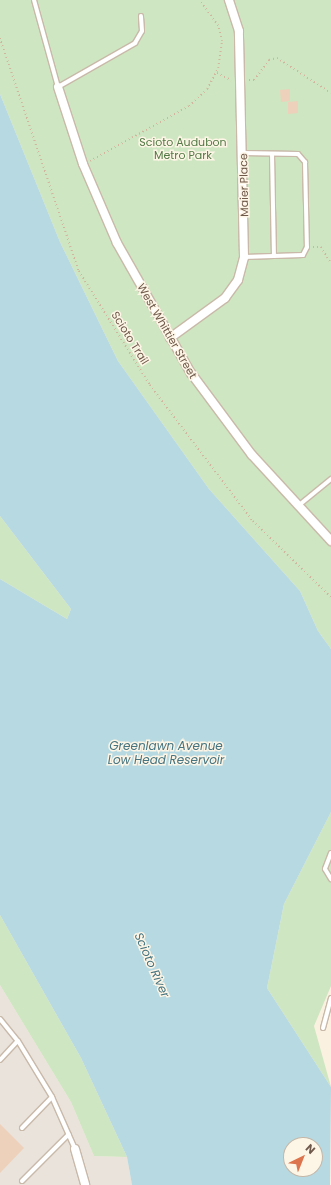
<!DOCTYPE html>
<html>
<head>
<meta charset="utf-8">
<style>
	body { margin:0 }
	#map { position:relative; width:331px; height:1185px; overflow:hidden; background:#faf1e1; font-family:Poppins,sans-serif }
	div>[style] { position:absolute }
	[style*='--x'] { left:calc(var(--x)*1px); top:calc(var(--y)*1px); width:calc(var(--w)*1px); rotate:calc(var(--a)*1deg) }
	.industrial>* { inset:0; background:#e9e3dc }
	.green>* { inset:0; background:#cee6c1 }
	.water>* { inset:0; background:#b7d9e1 }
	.building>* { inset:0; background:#edd1ba }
	.path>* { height:1.5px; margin-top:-0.75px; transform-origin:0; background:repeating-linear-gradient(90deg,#d1b59e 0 1px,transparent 0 4px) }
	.roads { filter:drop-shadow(1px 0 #c9b9a9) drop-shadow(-1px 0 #c9b9a9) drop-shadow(0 1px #c9b9a9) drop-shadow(0 -1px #c9b9a9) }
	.service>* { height:4px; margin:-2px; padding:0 2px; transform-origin:2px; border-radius:2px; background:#fff }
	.minor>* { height:8px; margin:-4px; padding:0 4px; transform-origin:4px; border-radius:4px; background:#fff }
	span { translate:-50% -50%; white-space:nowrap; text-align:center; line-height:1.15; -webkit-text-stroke:3px #fdf5e6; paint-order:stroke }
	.park-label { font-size:11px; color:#537a46 }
	.street-label { font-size:11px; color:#6f594a }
	.water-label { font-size:12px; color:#467480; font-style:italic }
	.north { position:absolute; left:283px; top:1137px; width:40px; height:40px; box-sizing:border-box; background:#fdf5e6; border:1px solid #c4b7a8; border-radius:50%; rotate:43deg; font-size:11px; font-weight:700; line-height:16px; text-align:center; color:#6f594a }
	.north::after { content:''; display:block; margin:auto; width:14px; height:18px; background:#dc754e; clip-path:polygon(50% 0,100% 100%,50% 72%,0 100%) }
</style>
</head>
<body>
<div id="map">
	<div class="industrial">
		<div style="clip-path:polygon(0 985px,71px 1102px,94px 1156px,127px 1157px,132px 1185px,0 1185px)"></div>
	</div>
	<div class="green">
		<div style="clip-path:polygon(0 0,331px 0,331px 649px,318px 631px,300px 591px,209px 489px,118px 361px,60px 242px,0 94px)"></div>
		<div style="clip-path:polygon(0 516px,71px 609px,67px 619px,0 579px)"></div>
		<div style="clip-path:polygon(331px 812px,331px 986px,314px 1026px,331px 1087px,267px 988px,284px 904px)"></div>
		<div style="clip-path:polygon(0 915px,81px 1058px,127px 1157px,94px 1156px,71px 1102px,0 985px)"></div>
	</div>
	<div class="water">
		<div style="clip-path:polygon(evenodd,0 94px,60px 242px,118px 361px,209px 489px,300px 591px,318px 631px,331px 649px,331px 812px,284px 904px,267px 988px,331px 1087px,330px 1185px,132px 1185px,127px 1157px,81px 1058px,0 915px,0 579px,67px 619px,71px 609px,0 516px,0 94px,291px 1145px,315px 1145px,315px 1169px,291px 1169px,291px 1145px)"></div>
	</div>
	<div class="building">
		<div style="clip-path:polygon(290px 89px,290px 101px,281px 102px,280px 90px)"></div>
		<div style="clip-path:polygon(298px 101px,298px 113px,288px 114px,288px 102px)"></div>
		<div style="clip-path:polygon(0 1124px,24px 1148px,0 1173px)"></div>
	</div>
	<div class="path">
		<div style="--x:0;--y:38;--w:246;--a:71.3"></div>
		<div style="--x:79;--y:271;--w:134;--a:58.1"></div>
		<div style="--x:150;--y:385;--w:171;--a:52.9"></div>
		<div style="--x:253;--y:521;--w:109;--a:44.3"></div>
		<div style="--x:217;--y:73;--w:16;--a:27"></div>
		<div style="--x:249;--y:80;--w:5;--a:0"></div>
		<div style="--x:254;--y:80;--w:25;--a:-53"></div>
		<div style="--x:269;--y:60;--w:8;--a:-14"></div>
		<div style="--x:277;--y:58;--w:64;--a:32.9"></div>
		<div style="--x:90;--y:161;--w:113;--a:-29.1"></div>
		<div style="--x:189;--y:106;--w:25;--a:-43"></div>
		<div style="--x:207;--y:89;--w:24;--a:-62"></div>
		<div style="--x:218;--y:68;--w:27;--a:-82"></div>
		<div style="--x:222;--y:41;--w:16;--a:-105"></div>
		<div style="--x:218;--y:26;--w:32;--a:-126"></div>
		<div style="--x:313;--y:247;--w:8;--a:0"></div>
		<div style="--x:321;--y:247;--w:19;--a:58"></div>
	</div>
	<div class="roads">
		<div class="service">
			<div style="--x:34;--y:0;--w:90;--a:74.6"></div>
			<div style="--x:58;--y:87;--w:89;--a:-29.7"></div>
			<div style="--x:135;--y:43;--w:14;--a:-60"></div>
			<div style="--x:142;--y:31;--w:15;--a:-94"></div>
			<div style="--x:243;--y:153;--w:55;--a:1"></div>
			<div style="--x:298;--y:154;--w:11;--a:49"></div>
			<div style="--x:305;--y:162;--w:85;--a:88.7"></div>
			<div style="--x:307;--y:247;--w:9;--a:117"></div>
			<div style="--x:303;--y:255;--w:59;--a:178.1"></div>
			<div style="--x:272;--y:154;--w:102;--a:88.9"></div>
			<div style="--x:298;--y:506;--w:43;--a:-39.3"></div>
			<div style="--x:331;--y:853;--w:17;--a:111"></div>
			<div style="--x:325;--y:869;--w:12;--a:59"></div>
			<div style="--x:0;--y:1019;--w:28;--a:51"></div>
			<div style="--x:18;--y:1041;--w:66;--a:58.7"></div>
			<div style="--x:52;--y:1097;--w:57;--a:66.1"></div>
			<div style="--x:323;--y:1028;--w:31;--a:-75"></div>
			<div style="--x:0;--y:1060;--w:26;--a:-47"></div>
			<div style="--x:22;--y:1128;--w:43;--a:-45.9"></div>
			<div style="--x:22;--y:1181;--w:66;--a:-45"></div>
		</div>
		<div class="minor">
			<div style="--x:58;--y:87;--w:81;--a:72"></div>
			<div style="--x:83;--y:164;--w:86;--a:66.7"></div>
			<div style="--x:117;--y:243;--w:150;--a:60.4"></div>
			<div style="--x:191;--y:373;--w:102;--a:53.4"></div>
			<div style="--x:252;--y:455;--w:117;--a:47.4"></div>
			<div style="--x:170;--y:338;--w:68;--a:-36"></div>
			<div style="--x:225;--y:298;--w:22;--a:-54"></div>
			<div style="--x:238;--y:280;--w:24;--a:-75"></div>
			<div style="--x:244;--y:257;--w:226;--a:-91.3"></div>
			<div style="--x:239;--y:31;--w:33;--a:-108"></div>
			<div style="--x:75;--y:1149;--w:37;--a:74"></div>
		</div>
	</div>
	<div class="park-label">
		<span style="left:183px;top:149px">Scioto Audubon<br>Metro Park</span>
	</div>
	<div class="street-label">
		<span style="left:244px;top:185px;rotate:-91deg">Maier Place</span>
		<span style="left:167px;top:331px;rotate:60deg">West Whittier Street</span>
		<span style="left:130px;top:338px;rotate:58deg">Scioto Trail</span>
	</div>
	<div class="water-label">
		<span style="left:166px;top:753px">Greenlawn Avenue<br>Low Head Reservoir</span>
		<span style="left:152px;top:965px;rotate:66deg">Scioto River</span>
	</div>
	<div class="north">N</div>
</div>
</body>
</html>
